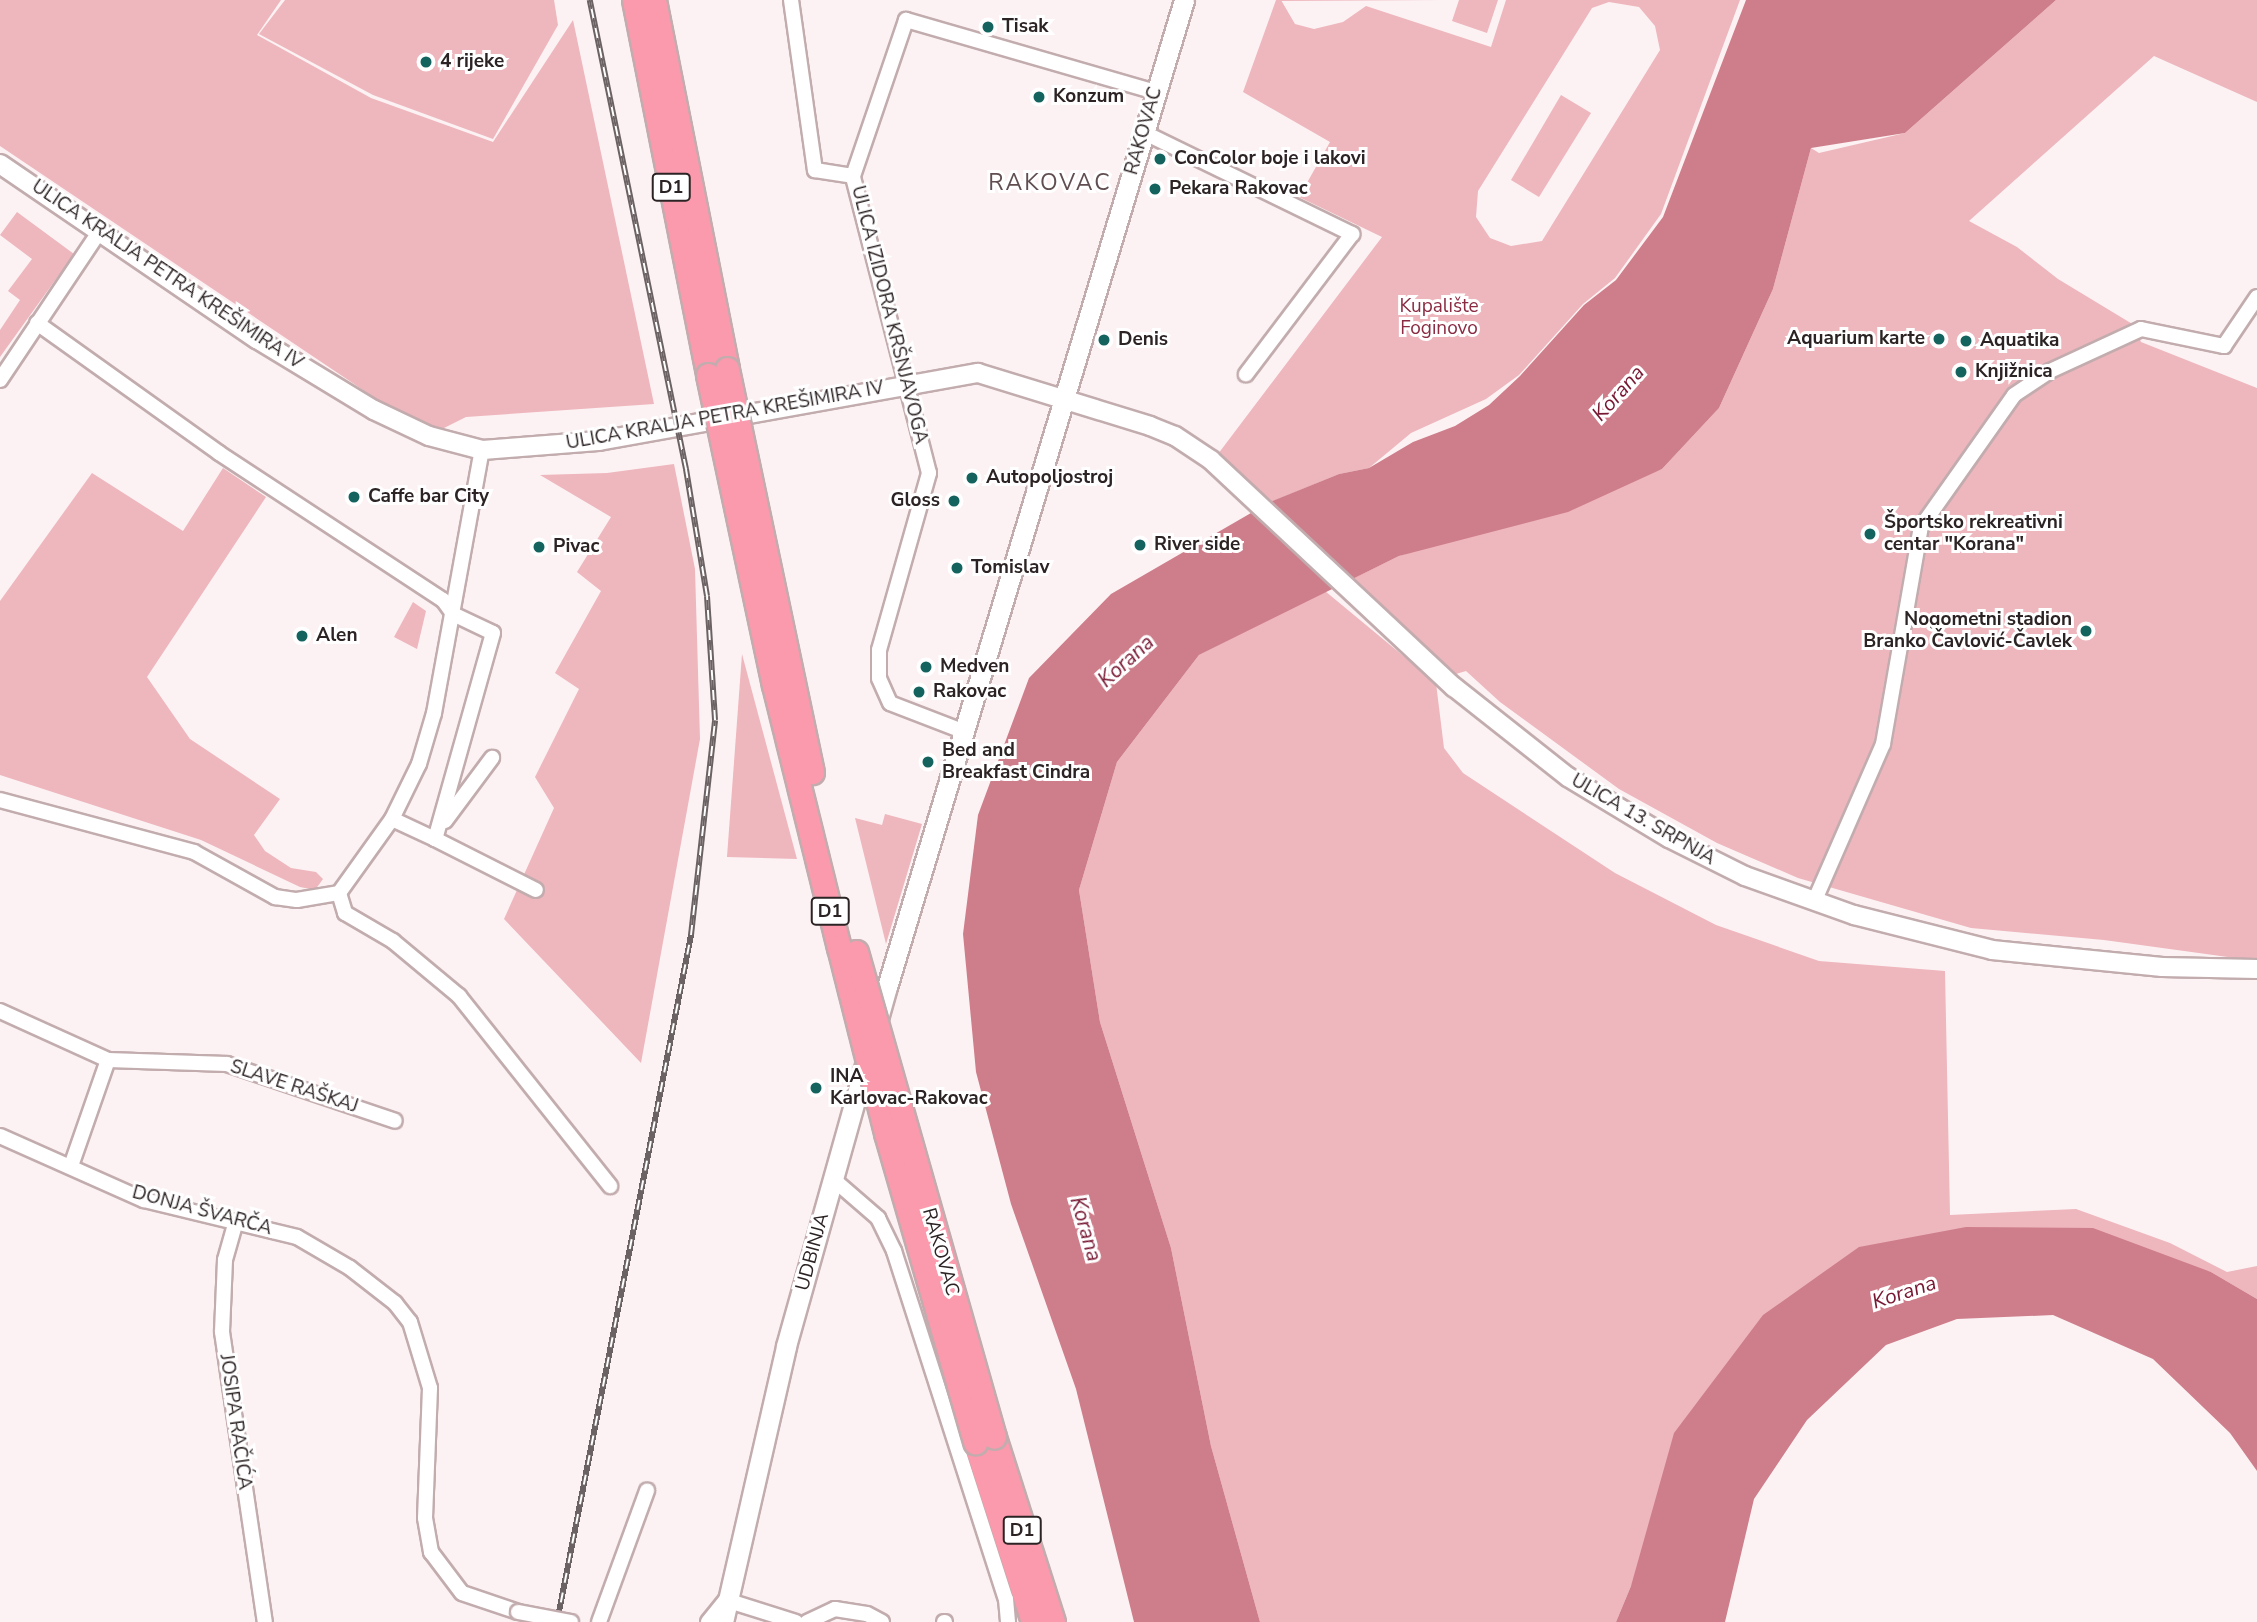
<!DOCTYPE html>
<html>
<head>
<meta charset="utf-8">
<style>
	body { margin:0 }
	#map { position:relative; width:2257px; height:1622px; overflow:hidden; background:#fcf2f3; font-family:"Nunito Sans",sans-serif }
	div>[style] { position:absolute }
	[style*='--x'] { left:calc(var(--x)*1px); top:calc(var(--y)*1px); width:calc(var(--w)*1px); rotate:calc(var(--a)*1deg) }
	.green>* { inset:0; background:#eeb6bd }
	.water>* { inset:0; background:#ce7e8b }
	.roads { filter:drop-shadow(2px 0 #c2acae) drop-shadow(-2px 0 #c2acae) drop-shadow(0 2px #c2acae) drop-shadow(0 -2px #c2acae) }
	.minor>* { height:14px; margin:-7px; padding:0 7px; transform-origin:7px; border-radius:7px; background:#fff }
	.tertiary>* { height:18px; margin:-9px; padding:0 9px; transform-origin:9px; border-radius:9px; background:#fff }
	.secondary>* { height:19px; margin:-9.5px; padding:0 9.5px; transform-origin:9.5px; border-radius:9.5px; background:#fff }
	.trunk>* { height:23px; margin:-11.5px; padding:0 11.5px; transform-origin:11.5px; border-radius:11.5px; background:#fa9aac }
	.rail>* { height:6px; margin-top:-3px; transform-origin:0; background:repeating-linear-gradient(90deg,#fff 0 10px,#6b6263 0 20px); box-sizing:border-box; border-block:2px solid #6b6263 }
	.bridges { filter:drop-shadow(2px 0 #c2acae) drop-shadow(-2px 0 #c2acae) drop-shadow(0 2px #c2acae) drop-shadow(0 -2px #c2acae) }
	.minor-bridge>* { height:14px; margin:-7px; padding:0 7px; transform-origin:7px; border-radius:7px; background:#fff }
	.trunk-bridge>* { height:23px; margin:-11.5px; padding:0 11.5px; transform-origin:11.5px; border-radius:11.5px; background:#fa9aac }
	.dots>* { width:19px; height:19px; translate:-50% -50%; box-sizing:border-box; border:4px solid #fff; border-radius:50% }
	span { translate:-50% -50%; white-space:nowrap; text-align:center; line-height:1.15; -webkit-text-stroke:6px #fff; paint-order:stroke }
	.shield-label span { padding:2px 5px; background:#fff; border:2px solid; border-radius:5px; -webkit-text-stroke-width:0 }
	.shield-label { font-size:18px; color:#2c2324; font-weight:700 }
	.poi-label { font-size:19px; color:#2c2324; font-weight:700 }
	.left { translate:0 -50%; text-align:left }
	.right { translate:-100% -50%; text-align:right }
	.street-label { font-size:19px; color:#2c2324 }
	.park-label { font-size:19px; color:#8a2b42 }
	.water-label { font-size:21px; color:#771732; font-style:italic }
	.quarter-label { font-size:23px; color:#614e51; letter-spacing:2px }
</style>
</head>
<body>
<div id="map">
	<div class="green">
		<div style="clip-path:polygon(0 0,281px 0,257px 35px,371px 98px,493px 142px,573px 20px,654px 404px,466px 417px,430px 435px,0 146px)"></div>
		<div style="clip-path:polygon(285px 0,554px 0,558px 25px,493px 139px,373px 95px,259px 34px)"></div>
		<div style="clip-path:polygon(evenodd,1276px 0,1281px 0,1295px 24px,1314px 29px,1343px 22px,1366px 6px,1491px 47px,1506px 0,1740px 0,1661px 214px,1615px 278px,1583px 304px,1519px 375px,1486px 399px,1411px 433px,1369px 468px,1339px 474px,1271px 502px,1218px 454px,1382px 237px,1299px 197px,1330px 142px,1243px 92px,1276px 0,1609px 2px,1639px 7px,1655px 26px,1660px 50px,1542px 241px,1511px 246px,1490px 238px,1476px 217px,1478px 191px,1592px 8px,1609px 2px)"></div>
		<div style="clip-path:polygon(1459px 0,1498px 0,1487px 33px,1452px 21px)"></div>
		<div style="clip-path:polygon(2056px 0,2257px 0,2257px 102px,2154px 56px,1969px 221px,2017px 247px,2058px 279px,2134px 325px,2141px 342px,2257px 388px,2257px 961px,2104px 940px,1971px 928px,1798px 878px,1717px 843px,1619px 789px,1500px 702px,1466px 671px,1456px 674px,1352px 579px,1399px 556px,1662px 469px,1719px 408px,1773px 289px,1811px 148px,1819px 153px,1905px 133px)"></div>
		<div style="clip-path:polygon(1561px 95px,1591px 113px,1539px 197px,1511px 180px)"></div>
		<div style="clip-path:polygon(17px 212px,74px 254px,0 357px,0 330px,20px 300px,8px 291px,32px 259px,0 235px)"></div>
		<div style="clip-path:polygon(674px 464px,695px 569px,700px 739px,641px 1063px,504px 919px,554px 808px,535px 777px,579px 689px,555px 673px,601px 591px,577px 572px,611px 517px,540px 475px,607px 473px)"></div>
		<div style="clip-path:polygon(223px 468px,266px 497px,147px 677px,190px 739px,280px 799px,254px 835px,265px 851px,291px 868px,316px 872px,323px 879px,315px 890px,300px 887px,201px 840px,0 775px,0 601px,92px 473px,183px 531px)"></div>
		<div style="clip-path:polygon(1325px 591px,1436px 683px,1444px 748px,1463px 773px,1615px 873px,1716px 925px,1819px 961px,1945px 971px,1950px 1215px,2076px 1209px,2170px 1243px,2227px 1272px,2257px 1266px,2257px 1299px,2211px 1272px,1966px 1227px,1631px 1586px,1616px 1622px,1260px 1622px,1211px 1446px,1171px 1248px,1100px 1022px,1079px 890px,1117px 762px,1199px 655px)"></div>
		<div style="clip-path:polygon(413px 602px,426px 611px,417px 649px,394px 637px)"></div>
		<div style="clip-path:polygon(742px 654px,797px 859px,727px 857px)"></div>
		<div style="clip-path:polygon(885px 814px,922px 824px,886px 944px,855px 818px,882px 825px)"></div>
	</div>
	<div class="water">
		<div style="clip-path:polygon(1746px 0,2056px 0,1905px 133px,1811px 148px,1773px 289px,1719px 408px,1662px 469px,1568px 512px,1399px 556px,1199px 655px,1117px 762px,1079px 890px,1100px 1022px,1171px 1248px,1211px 1446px,1260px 1622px,1134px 1622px,1076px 1389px,1011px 1204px,976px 1072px,963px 934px,978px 815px,1029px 678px,1111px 594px,1270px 502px,1339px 474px,1369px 468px,1413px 442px,1455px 426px,1489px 405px,1520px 376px,1584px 305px,1616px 280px,1663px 217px)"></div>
		<div style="clip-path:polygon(1966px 1227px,2093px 1228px,2211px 1272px,2257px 1299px,2257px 1471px,2230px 1433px,2153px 1359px,2053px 1315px,1957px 1319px,1886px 1345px,1807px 1420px,1754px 1499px,1725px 1622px,1616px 1622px,1631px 1586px,1674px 1433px,1763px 1315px,1859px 1247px)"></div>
	</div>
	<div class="roads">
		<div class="minor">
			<div style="--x:791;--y:0;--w:172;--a:82"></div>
			<div style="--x:815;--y:170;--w:38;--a:9"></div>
			<div style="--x:1143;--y:132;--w:233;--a:26"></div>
			<div style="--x:1352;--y:234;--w:176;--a:127.1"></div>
			<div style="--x:37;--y:323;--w:224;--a:35.5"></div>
			<div style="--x:219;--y:453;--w:268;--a:33.3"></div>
			<div style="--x:443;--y:600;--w:17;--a:54"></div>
			<div style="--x:453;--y:614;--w:44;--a:25.4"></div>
			<div style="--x:493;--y:633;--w:214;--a:105.7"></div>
			<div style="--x:435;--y:839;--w:47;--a:-155.1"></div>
			<div style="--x:0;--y:380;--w:178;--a:-56.2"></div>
			<div style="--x:965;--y:732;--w:80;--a:-158.9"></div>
			<div style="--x:890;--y:703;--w:27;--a:-114"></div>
			<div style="--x:879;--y:678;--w:28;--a:-90"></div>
			<div style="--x:879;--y:650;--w:184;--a:-74.2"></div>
			<div style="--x:929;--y:473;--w:307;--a:-104.4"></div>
			<div style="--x:853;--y:176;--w:165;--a:-71.2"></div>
			<div style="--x:906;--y:20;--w:259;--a:16.1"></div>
			<div style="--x:0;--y:800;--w:201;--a:15"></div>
			<div style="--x:194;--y:852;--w:93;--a:29.1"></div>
			<div style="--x:275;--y:897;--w:22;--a:8"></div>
			<div style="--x:297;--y:900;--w:43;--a:-9.5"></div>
			<div style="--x:445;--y:821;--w:79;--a:-53.3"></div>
			<div style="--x:435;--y:839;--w:113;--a:26.8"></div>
			<div style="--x:339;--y:893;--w:91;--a:-54.4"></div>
			<div style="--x:392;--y:819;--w:61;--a:-63.9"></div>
			<div style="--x:419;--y:764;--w:53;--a:-73.6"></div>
			<div style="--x:434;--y:713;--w:267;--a:-79.7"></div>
			<div style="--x:339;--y:893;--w:21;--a:73"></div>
			<div style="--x:345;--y:913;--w:56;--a:30.3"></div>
			<div style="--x:393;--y:941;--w:86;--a:39.8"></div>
			<div style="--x:459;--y:996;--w:243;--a:51.5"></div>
			<div style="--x:1814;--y:902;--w:172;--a:-66.4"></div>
			<div style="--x:1883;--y:744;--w:220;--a:-80.1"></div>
			<div style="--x:1921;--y:527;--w:161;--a:-54.8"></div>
			<div style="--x:2014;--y:395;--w:43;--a:-33.7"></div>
			<div style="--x:2050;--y:371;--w:100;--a:-24.8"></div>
			<div style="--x:2141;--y:329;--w:85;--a:11.6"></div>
			<div style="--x:2224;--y:346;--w:59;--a:-56"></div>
			<div style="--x:0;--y:1011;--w:119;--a:24.4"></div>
			<div style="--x:108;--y:1060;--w:119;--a:1.9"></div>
			<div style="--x:227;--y:1064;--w:177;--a:18.7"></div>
			<div style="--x:0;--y:1136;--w:158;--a:24"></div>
			<div style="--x:144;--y:1200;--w:157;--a:13.6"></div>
			<div style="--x:297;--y:1237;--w:61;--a:30.3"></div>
			<div style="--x:350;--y:1268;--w:57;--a:37.9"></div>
			<div style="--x:395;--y:1303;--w:24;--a:52"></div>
			<div style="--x:410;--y:1322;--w:69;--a:73.1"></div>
			<div style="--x:430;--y:1388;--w:130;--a:92.2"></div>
			<div style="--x:425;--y:1518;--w:35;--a:80"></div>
			<div style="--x:431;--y:1552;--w:51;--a:52.9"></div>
			<div style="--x:462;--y:1593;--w:59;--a:18.7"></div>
			<div style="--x:71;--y:1166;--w:112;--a:-70.8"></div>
			<div style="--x:833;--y:1179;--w:60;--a:40.9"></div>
			<div style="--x:878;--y:1218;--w:37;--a:64"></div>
			<div style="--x:894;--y:1251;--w:366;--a:72.2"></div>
			<div style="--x:1006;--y:1599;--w:23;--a:85"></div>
			<div style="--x:236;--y:1221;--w:41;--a:105.8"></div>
			<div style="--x:225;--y:1260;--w:72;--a:92.4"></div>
			<div style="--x:222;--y:1332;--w:293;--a:81.6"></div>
			<div style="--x:599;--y:1622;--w:140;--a:-69.9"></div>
			<div style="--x:708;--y:1622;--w:28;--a:-51"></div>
			<div style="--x:726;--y:1600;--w:73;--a:17.4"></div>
			<div style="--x:807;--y:1622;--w:31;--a:-25"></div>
			<div style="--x:835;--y:1609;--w:32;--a:9"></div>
			<div style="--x:867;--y:1614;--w:17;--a:28"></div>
			<div style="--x:944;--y:1622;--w:1;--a:0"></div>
		</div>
		<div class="tertiary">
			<div style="--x:0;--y:164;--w:311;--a:34.3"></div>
			<div style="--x:257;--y:339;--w:137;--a:31.3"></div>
			<div style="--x:374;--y:410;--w:61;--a:25.3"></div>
			<div style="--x:429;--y:436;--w:55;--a:14.8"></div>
			<div style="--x:482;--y:450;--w:117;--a:-4.4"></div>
			<div style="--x:599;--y:441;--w:385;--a:-10.2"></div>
			<div style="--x:978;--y:373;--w:180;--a:17.1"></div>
			<div style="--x:1150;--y:426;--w:27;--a:22"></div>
			<div style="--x:1175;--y:436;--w:43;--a:33.7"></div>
			<div style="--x:1211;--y:460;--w:333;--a:43.1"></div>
			<div style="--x:1454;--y:687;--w:145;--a:38.3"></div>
			<div style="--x:1568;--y:777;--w:118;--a:31.1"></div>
			<div style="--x:1669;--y:838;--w:85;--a:26.6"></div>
			<div style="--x:1745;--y:876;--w:116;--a:19.7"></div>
			<div style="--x:1854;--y:915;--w:142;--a:14.2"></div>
			<div style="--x:1992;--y:950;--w:171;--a:5.7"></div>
			<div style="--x:2162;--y:967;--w:95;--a:1.2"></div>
		</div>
		<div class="secondary">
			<div style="--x:723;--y:1622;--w:283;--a:-77.1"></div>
			<div style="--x:786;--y:1346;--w:373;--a:-74.3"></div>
			<div style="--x:887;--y:987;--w:1031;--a:-73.25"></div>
		</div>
		<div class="trunk">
			<div style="--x:634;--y:0;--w:382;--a:78.8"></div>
			<div style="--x:654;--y:0;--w:376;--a:78.8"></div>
			<div style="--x:994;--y:1437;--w:194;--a:72.3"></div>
			<div style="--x:975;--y:1442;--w:189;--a:72.1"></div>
		</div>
	</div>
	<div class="rail">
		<div style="--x:557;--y:1622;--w:700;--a:-78.96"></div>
		<div style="--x:691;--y:935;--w:216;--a:-83.6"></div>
		<div style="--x:715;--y:720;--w:124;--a:-93.7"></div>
		<div style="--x:707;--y:596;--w:129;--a:-99.4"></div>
		<div style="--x:686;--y:469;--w:479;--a:-101.6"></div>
	</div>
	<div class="bridges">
		<div class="minor-bridge">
			<div style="--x:518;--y:1612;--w:54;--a:10.7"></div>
		</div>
		<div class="trunk-bridge">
			<div style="--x:727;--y:369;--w:412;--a:78.1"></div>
			<div style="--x:708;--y:375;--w:317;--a:78"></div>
			<div style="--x:774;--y:685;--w:270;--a:76.1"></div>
			<div style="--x:839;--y:947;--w:192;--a:75.8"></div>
			<div style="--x:886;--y:1133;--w:322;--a:73.9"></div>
			<div style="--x:856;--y:952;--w:504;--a:74.12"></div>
		</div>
	</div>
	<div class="dots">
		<div style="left:988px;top:27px;background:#15635f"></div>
		<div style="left:426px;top:62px;background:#15635f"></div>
		<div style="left:1039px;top:97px;background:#15635f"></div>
		<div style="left:1160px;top:159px;background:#15635f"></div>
		<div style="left:1155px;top:189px;background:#15635f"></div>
		<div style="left:1939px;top:339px;background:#15635f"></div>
		<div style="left:1104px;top:340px;background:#15635f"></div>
		<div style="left:1966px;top:341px;background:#15635f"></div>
		<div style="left:1961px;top:372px;background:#15635f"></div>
		<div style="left:972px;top:478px;background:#15635f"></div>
		<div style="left:354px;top:497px;background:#15635f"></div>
		<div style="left:954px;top:501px;background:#15635f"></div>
		<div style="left:1870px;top:534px;background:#15635f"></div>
		<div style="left:1140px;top:545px;background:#15635f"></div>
		<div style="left:539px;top:547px;background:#15635f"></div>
		<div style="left:957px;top:568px;background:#15635f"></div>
		<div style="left:2086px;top:631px;background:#15635f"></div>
		<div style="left:302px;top:636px;background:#15635f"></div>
		<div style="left:926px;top:667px;background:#15635f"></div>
		<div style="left:919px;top:692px;background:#15635f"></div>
		<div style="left:928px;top:762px;background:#15635f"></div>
		<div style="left:816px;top:1088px;background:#15635f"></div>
	</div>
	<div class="shield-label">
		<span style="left:671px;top:187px">D1</span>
		<span style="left:830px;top:911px">D1</span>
		<span style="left:1022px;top:1530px">D1</span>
	</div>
	<div class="poi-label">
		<span class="left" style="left:1002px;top:27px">Tisak</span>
		<span class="left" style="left:440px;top:62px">4 rijeke</span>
		<span class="left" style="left:1053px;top:97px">Konzum</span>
		<span class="left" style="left:1174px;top:159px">ConColor boje i lakovi</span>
		<span class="left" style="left:1169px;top:189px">Pekara Rakovac</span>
		<span class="right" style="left:1925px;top:339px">Aquarium karte</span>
		<span class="left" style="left:1118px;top:340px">Denis</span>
		<span class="left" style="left:1980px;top:341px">Aquatika</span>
		<span class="left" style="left:1975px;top:372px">Knjižnica</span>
		<span class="left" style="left:986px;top:478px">Autopoljostroj</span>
		<span class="left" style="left:368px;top:497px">Caffe bar City</span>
		<span class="right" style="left:940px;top:501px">Gloss</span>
		<span class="left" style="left:1884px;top:534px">Športsko rekreativni<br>centar "Korana"</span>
		<span class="left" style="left:1154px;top:545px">River side</span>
		<span class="left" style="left:553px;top:547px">Pivac</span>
		<span class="left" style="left:971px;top:568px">Tomislav</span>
		<span class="right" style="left:2072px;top:631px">Nogometni stadion<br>Branko Čavlović-Čavlek</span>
		<span class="left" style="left:316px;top:636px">Alen</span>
		<span class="left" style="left:940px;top:667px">Medven</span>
		<span class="left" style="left:933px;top:692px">Rakovac</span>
		<span class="left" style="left:942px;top:762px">Bed and<br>Breakfast Cindra</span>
		<span class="left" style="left:830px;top:1088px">INA<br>Karlovac-Rakovac</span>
	</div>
	<div class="street-label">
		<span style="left:1144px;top:131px;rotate:-74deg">RAKOVAC</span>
		<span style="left:167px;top:275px;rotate:34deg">ULICA KRALJA PETRA KREŠIMIRA IV</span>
		<span style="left:889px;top:315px;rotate:76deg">ULICA IZIDORA KRŠNJAVOGA</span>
		<span style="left:725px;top:416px;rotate:-10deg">ULICA KRALJA PETRA KREŠIMIRA IV</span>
		<span style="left:1643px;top:820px;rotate:30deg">ULICA 13. SRPNJA</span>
		<span style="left:294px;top:1087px;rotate:18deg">SLAVE RAŠKAJ</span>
		<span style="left:202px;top:1211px;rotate:15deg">DONJA ŠVARČA</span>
		<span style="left:813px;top:1252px;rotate:-75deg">UDBINJA</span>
		<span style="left:940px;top:1252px;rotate:74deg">RAKOVAC</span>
		<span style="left:235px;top:1422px;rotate:82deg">JOSIPA RAČIĆA</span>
	</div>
	<div class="park-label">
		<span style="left:1439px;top:318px">Kupalište<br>Foginovo</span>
	</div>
	<div class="water-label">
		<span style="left:1618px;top:393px;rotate:-48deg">Korana</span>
		<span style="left:1126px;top:661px;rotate:-42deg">Korana</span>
		<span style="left:1086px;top:1229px;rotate:74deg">Korana</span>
		<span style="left:1904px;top:1292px;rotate:-18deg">Korana</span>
	</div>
	<div class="quarter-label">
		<span style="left:1050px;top:183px">RAKOVAC</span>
	</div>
</div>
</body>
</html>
